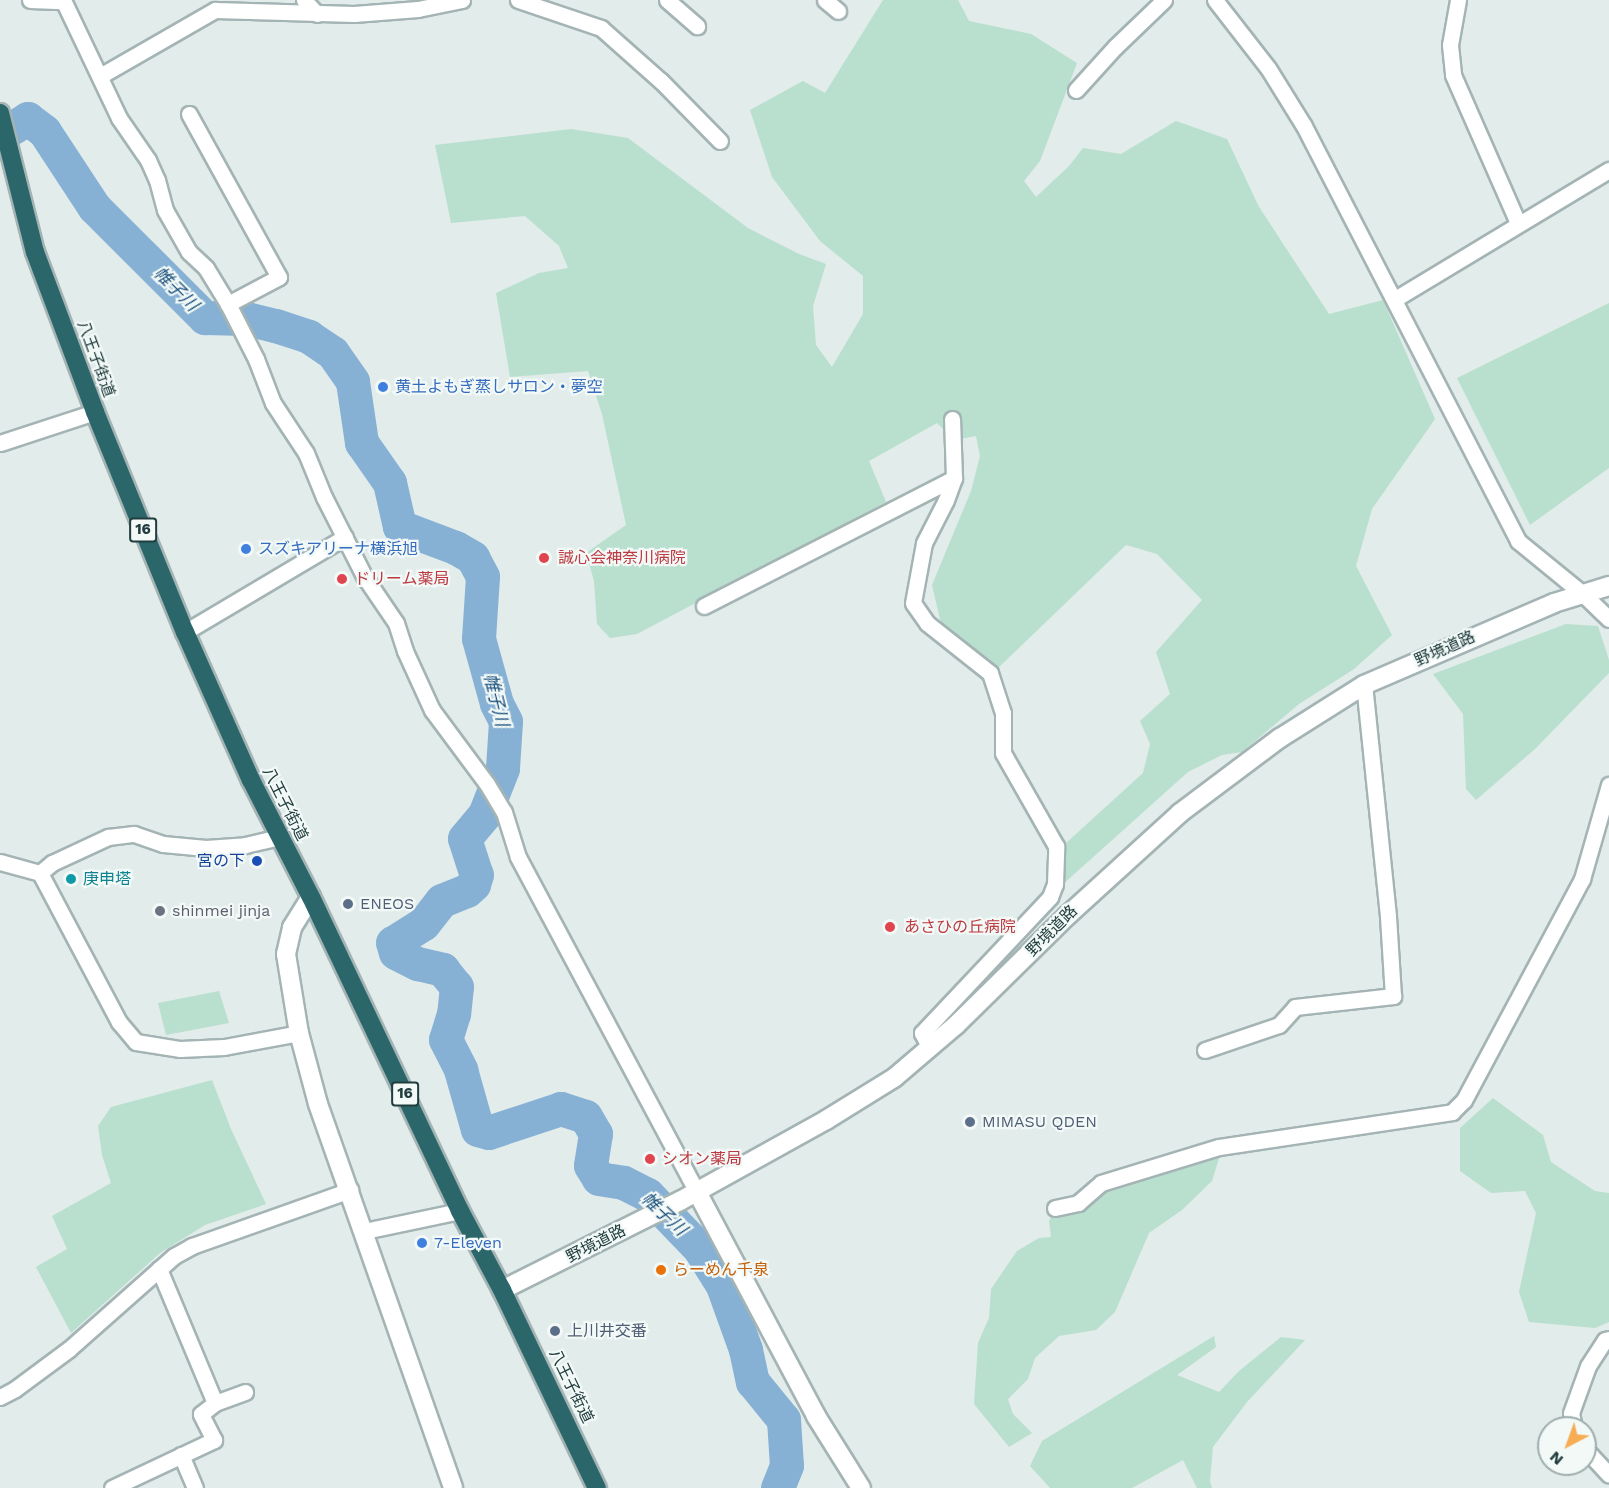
<!DOCTYPE html>
<html>
<head>
<meta charset="utf-8">
<style>
	body { margin:0 }
	#map { position:relative; width:1609px; height:1488px; overflow:hidden; background:#e1eceb; font-family:"Work Sans","Noto Sans JP",sans-serif }
	div>[style] { position:absolute }
	[style*='--x'] { left:calc(var(--x)*1px); top:calc(var(--y)*1px); width:calc(var(--w)*1px); rotate:calc(var(--a)*1deg) }
	.green>* { inset:0; background:#b9dfce }
	.river>* { height:34px; margin:-17px; padding:0 17px; transform-origin:17px; border-radius:17px; background:#87b1d4 }
	.roads { filter:drop-shadow(2px 0 #a4b4b4) drop-shadow(-2px 0 #a4b4b4) drop-shadow(0 2px #a4b4b4) drop-shadow(0 -2px #a4b4b4) }
	.street>* { height:15px; margin:-7.5px; padding:0 7.5px; transform-origin:7.5px; border-radius:7.5px; background:#fff }
	.secondary>* { height:18px; margin:-9px; padding:0 9px; transform-origin:9px; border-radius:9px; background:#fff }
	.highway>* { height:18px; margin:-9px; padding:0 9px; transform-origin:9px; border-radius:9px; background:#2b666b }
	.dots>* { width:16px; height:16px; translate:-50% -50%; box-sizing:border-box; border:3px solid #f2f9f7; border-radius:50% }
	span { translate:-50% -50%; white-space:nowrap; text-align:center; line-height:1.15; -webkit-text-stroke:4.5px #f2f9f7; paint-order:stroke }
	.shield-label span { padding:2px 4px; background:#f2f9f7; border:2px solid; border-radius:4px; -webkit-text-stroke-width:0 }
	.shield-label { font-size:15px; color:#213d3e; font-weight:700 }
	.street-label { font-size:16px; color:#213d3e }
	.shop-label { font-size:16px; color:#366cbe }
	.left { translate:0 -50%; text-align:left }
	.health-label { font-size:16px; color:#be3a42 }
	.transit-label { font-size:16px; color:#164399 }
	.right { translate:-100% -50%; text-align:right }
	.culture-label { font-size:16px; color:#0d838f }
	.service-label { font-size:16px; color:#4e5e75 }
	.worship-label { font-size:16px; color:#5b616d }
	.food-label { font-size:16px; color:#c56008 }
	.water-label { font-size:18px; color:#184e7c; font-style:italic }
	.north { position:absolute; left:1537px; top:1416px; width:60px; height:60px; box-sizing:border-box; background:#f2f9f7; border:2px solid #9eaead; border-radius:50%; rotate:221deg; font-size:16px; font-weight:700; line-height:24px; text-align:center; color:#213d3e }
	.north::after { content:''; display:block; margin:auto; width:21px; height:27px; background:#f7ad54; clip-path:polygon(50% 0,100% 100%,50% 72%,0 100%) }
</style>
</head>
<body>
<div id="map">
	<div class="green">
		<div style="clip-path:polygon(883px 0,958px 0,969px 21px,1031px 34px,1077px 63px,1040px 161px,1024px 181px,1036px 197px,1069px 166px,1083px 148px,1121px 154px,1176px 121px,1227px 139px,1259px 207px,1329px 314px,1383px 300px,1435px 419px,1372px 509px,1356px 566px,1392px 635px,1354px 669px,1299px 704px,1242px 752px,1222px 755px,1188px 772px,1062px 885px,1065px 866px,1065px 844px,1143px 773px,1150px 744px,1140px 721px,1170px 694px,1156px 652px,1202px 600px,1157px 554px,1126px 545px,997px 669px,942px 628px,932px 585px,971px 491px,980px 456px,976px 436px,954px 440px,937px 423px,869px 461px,886px 502px,637px 634px,610px 638px,597px 624px,594px 581px,586px 553px,626px 525px,602px 414px,588px 371px,510px 377px,496px 293px,539px 273px,568px 268px,559px 246px,525px 216px,451px 223px,435px 145px,571px 129px,628px 138px,748px 228px,799px 254px,826px 264px,813px 306px,816px 345px,832px 367px,863px 314px,863px 276px,820px 241px,772px 177px,750px 110px,803px 81px,825px 93px)"></div>
		<div style="clip-path:polygon(1609px 303px,1609px 468px,1530px 525px,1457px 378px)"></div>
		<div style="clip-path:polygon(1566px 624px,1598px 626px,1609px 660px,1609px 673px,1535px 749px,1476px 800px,1466px 789px,1463px 714px,1433px 674px)"></div>
		<div style="clip-path:polygon(219px 991px,229px 1023px,166px 1035px,158px 1003px)"></div>
		<div style="clip-path:polygon(212px 1080px,231px 1129px,266px 1204px,205px 1225px,160px 1253px,71px 1333px,36px 1267px,67px 1249px,52px 1216px,111px 1183px,102px 1155px,98px 1126px,111px 1107px)"></div>
		<div style="clip-path:polygon(1493px 1098px,1543px 1135px,1551px 1162px,1595px 1191px,1609px 1193px,1609px 1322px,1595px 1328px,1529px 1322px,1519px 1292px,1536px 1213px,1525px 1191px,1491px 1193px,1460px 1171px,1460px 1128px)"></div>
		<div style="clip-path:polygon(1220px 1155px,1212px 1181px,1182px 1210px,1149px 1233px,1115px 1312px,1096px 1330px,1059px 1336px,1035px 1358px,1028px 1379px,1008px 1399px,1013px 1414px,1032px 1433px,1009px 1447px,974px 1404px,978px 1343px,989px 1318px,991px 1289px,1017px 1251px,1039px 1238px,1051px 1237px,1049px 1221px,1053px 1215px,1096px 1200px,1105px 1191px)"></div>
		<div style="clip-path:polygon(1214px 1336px,1216px 1347px,1177px 1375px,1219px 1392px,1239px 1371px,1281px 1337px,1305px 1340px,1247px 1402px,1213px 1447px,1210px 1481px,1212px 1488px,1197px 1488px,1183px 1460px,1132px 1488px,1050px 1488px,1030px 1466px,1042px 1441px)"></div>
	</div>
	<div class="river">
		<div style="--x:0;--y:136;--w:33;--a:-31"></div>
		<div style="--x:28;--y:119;--w:21;--a:37"></div>
		<div style="--x:45;--y:132;--w:91;--a:56.7"></div>
		<div style="--x:95;--y:208;--w:156;--a:45"></div>
		<div style="--x:205;--y:318;--w:42;--a:1.4"></div>
		<div style="--x:247;--y:319;--w:30;--a:14"></div>
		<div style="--x:276;--y:326;--w:35;--a:18"></div>
		<div style="--x:309;--y:337;--w:29;--a:34"></div>
		<div style="--x:333;--y:353;--w:35;--a:55"></div>
		<div style="--x:353;--y:382;--w:62;--a:81.6"></div>
		<div style="--x:362;--y:443;--w:49;--a:55"></div>
		<div style="--x:390;--y:483;--w:45;--a:77.2"></div>
		<div style="--x:400;--y:527;--w:60;--a:20.6"></div>
		<div style="--x:456;--y:548;--w:20;--a:30"></div>
		<div style="--x:473;--y:558;--w:21;--a:62"></div>
		<div style="--x:483;--y:577;--w:62;--a:93.7"></div>
		<div style="--x:479;--y:639;--w:67;--a:74.5"></div>
		<div style="--x:497;--y:704;--w:20;--a:63"></div>
		<div style="--x:506;--y:722;--w:47;--a:93.7"></div>
		<div style="--x:503;--y:769;--w:49;--a:111.4"></div>
		<div style="--x:485;--y:815;--w:31;--a:130"></div>
		<div style="--x:465;--y:839;--w:38;--a:72"></div>
		<div style="--x:477;--y:875;--w:10;--a:107"></div>
		<div style="--x:474;--y:885;--w:9;--a:139"></div>
		<div style="--x:467;--y:891;--w:27;--a:158"></div>
		<div style="--x:442;--y:901;--w:29;--a:128"></div>
		<div style="--x:424;--y:924;--w:36;--a:148"></div>
		<div style="--x:393;--y:943;--w:10;--a:73"></div>
		<div style="--x:396;--y:953;--w:25;--a:27"></div>
		<div style="--x:418;--y:964;--w:26;--a:13"></div>
		<div style="--x:443;--y:970;--w:22;--a:51"></div>
		<div style="--x:457;--y:987;--w:27;--a:96"></div>
		<div style="--x:454;--y:1014;--w:27;--a:107"></div>
		<div style="--x:446;--y:1040;--w:34;--a:63"></div>
		<div style="--x:461;--y:1070;--w:62;--a:74.2"></div>
		<div style="--x:478;--y:1130;--w:11;--a:15"></div>
		<div style="--x:489;--y:1133;--w:76;--a:-18.4"></div>
		<div style="--x:561;--y:1109;--w:26;--a:18"></div>
		<div style="--x:586;--y:1117;--w:20;--a:60"></div>
		<div style="--x:596;--y:1134;--w:32;--a:99"></div>
		<div style="--x:591;--y:1166;--w:15;--a:58"></div>
		<div style="--x:599;--y:1179;--w:25;--a:9"></div>
		<div style="--x:624;--y:1183;--w:27;--a:27"></div>
		<div style="--x:648;--y:1195;--w:75;--a:46.1"></div>
		<div style="--x:700;--y:1249;--w:44;--a:58.1"></div>
		<div style="--x:723;--y:1286;--w:68;--a:70.2"></div>
		<div style="--x:746;--y:1350;--w:33;--a:78"></div>
		<div style="--x:753;--y:1382;--w:49;--a:50.8"></div>
		<div style="--x:784;--y:1420;--w:46;--a:86.3"></div>
		<div style="--x:787;--y:1466;--w:24;--a:112"></div>
	</div>
	<div class="roads">
		<div class="street">
			<div style="--x:30;--y:0;--w:33;--a:2"></div>
			<div style="--x:63;--y:0;--w:131;--a:64.6"></div>
			<div style="--x:119;--y:118;--w:51;--a:55.4"></div>
			<div style="--x:148;--y:160;--w:22;--a:66"></div>
			<div style="--x:157;--y:180;--w:31;--a:75"></div>
			<div style="--x:165;--y:210;--w:48;--a:60.3"></div>
			<div style="--x:189;--y:252;--w:23;--a:43"></div>
			<div style="--x:206;--y:268;--w:42;--a:58.6"></div>
			<div style="--x:228;--y:304;--w:62;--a:63"></div>
			<div style="--x:256;--y:359;--w:47;--a:68.9"></div>
			<div style="--x:273;--y:403;--w:60;--a:56.6"></div>
			<div style="--x:306;--y:453;--w:48;--a:67.8"></div>
			<div style="--x:324;--y:497;--w:89;--a:63.1"></div>
			<div style="--x:364;--y:576;--w:57;--a:55.8"></div>
			<div style="--x:396;--y:623;--w:29;--a:72"></div>
			<div style="--x:405;--y:651;--w:65;--a:65.4"></div>
			<div style="--x:432;--y:710;--w:92;--a:53.4"></div>
			<div style="--x:487;--y:784;--w:33;--a:59"></div>
			<div style="--x:504;--y:812;--w:47;--a:72.7"></div>
			<div style="--x:518;--y:857;--w:378;--a:61.9"></div>
			<div style="--x:304;--y:0;--w:19;--a:47"></div>
			<div style="--x:518;--y:0;--w:88;--a:18.6"></div>
			<div style="--x:601;--y:28;--w:80;--a:41.5"></div>
			<div style="--x:661;--y:81;--w:84;--a:45.5"></div>
			<div style="--x:667;--y:0;--w:40;--a:41"></div>
			<div style="--x:825;--y:0;--w:17;--a:40"></div>
			<div style="--x:1215;--y:0;--w:86;--a:52.1"></div>
			<div style="--x:1268;--y:68;--w:68;--a:58.2"></div>
			<div style="--x:1304;--y:126;--w:467;--a:62.7"></div>
			<div style="--x:1518;--y:541;--w:84;--a:39.2"></div>
			<div style="--x:1583;--y:594;--w:36;--a:44"></div>
			<div style="--x:1458;--y:0;--w:46;--a:100.1"></div>
			<div style="--x:1450;--y:45;--w:30;--a:84"></div>
			<div style="--x:1453;--y:75;--w:162;--a:66.3"></div>
			<div style="--x:100;--y:76;--w:133;--a:-29.9"></div>
			<div style="--x:215;--y:10;--w:139;--a:1.6"></div>
			<div style="--x:354;--y:14;--w:64;--a:-4.5"></div>
			<div style="--x:418;--y:9;--w:45;--a:-11.6"></div>
			<div style="--x:1076;--y:90;--w:58;--a:-47.8"></div>
			<div style="--x:1115;--y:47;--w:68;--a:-43.8"></div>
			<div style="--x:189;--y:114;--w:186;--a:61.1"></div>
			<div style="--x:279;--y:277;--w:58;--a:152.1"></div>
			<div style="--x:1395;--y:299;--w:250;--a:-31.1"></div>
			<div style="--x:0;--y:443;--w:100;--a:-18.1"></div>
			<div style="--x:704;--y:606;--w:281;--a:-27.1"></div>
			<div style="--x:185;--y:632;--w:186;--a:-30.7"></div>
			<div style="--x:0;--y:862;--w:41;--a:15.4"></div>
			<div style="--x:40;--y:873;--w:169;--a:62.1"></div>
			<div style="--x:119;--y:1022;--w:26;--a:50"></div>
			<div style="--x:136;--y:1042;--w:45;--a:9"></div>
			<div style="--x:180;--y:1049;--w:44;--a:-2.6"></div>
			<div style="--x:224;--y:1047;--w:76;--a:-10.6"></div>
			<div style="--x:40;--y:873;--w:16;--a:-40"></div>
			<div style="--x:52;--y:863;--w:62;--a:-24.9"></div>
			<div style="--x:108;--y:837;--w:26;--a:-7"></div>
			<div style="--x:134;--y:834;--w:31;--a:19"></div>
			<div style="--x:163;--y:844;--w:43;--a:5.3"></div>
			<div style="--x:206;--y:848;--w:39;--a:-4"></div>
			<div style="--x:245;--y:845;--w:35;--a:-13"></div>
			<div style="--x:930;--y:1048;--w:17;--a:-118"></div>
			<div style="--x:922;--y:1033;--w:187;--a:-46.7"></div>
			<div style="--x:1050;--y:897;--w:14;--a:-69"></div>
			<div style="--x:1055;--y:884;--w:38;--a:-88"></div>
			<div style="--x:1056;--y:846;--w:107;--a:-119.7"></div>
			<div style="--x:1003;--y:753;--w:40;--a:-90"></div>
			<div style="--x:1003;--y:713;--w:42;--a:-108"></div>
			<div style="--x:990;--y:673;--w:80;--a:-141.6"></div>
			<div style="--x:927;--y:623;--w:24;--a:-125"></div>
			<div style="--x:913;--y:603;--w:61;--a:-79.6"></div>
			<div style="--x:924;--y:543;--w:48;--a:-62.9"></div>
			<div style="--x:946;--y:500;--w:23;--a:-70"></div>
			<div style="--x:954;--y:478;--w:59;--a:-91.9"></div>
			<div style="--x:1205;--y:1050;--w:78;--a:-18.7"></div>
			<div style="--x:1279;--y:1025;--w:24;--a:-48"></div>
			<div style="--x:1295;--y:1007;--w:99;--a:-6.4"></div>
			<div style="--x:1393;--y:996;--w:80;--a:-93.6"></div>
			<div style="--x:1388;--y:916;--w:232;--a:-95.9"></div>
			<div style="--x:1055;--y:1208;--w:24;--a:-12"></div>
			<div style="--x:1078;--y:1203;--w:30;--a:-41"></div>
			<div style="--x:1101;--y:1183;--w:123;--a:-17"></div>
			<div style="--x:1219;--y:1147;--w:236;--a:-8.5"></div>
			<div style="--x:1452;--y:1112;--w:17;--a:-45"></div>
			<div style="--x:1464;--y:1100;--w:251;--a:-61.9"></div>
			<div style="--x:1582;--y:879;--w:98;--a:-74"></div>
			<div style="--x:364;--y:1231;--w:98;--a:-11.8"></div>
			<div style="--x:159;--y:1269;--w:145;--a:67.3"></div>
			<div style="--x:0;--y:1397;--w:17;--a:-28"></div>
			<div style="--x:15;--y:1389;--w:67;--a:-36.5"></div>
			<div style="--x:69;--y:1349;--w:140;--a:-41.5"></div>
			<div style="--x:174;--y:1256;--w:21;--a:-29"></div>
			<div style="--x:192;--y:1246;--w:168;--a:-19.5"></div>
			<div style="--x:1574;--y:1428;--w:15;--a:-101"></div>
			<div style="--x:1571;--y:1413;--w:50;--a:-70.1"></div>
			<div style="--x:1588;--y:1366;--w:31;--a:-57"></div>
			<div style="--x:1605;--y:1340;--w:4;--a:-14"></div>
			<div style="--x:1585;--y:1449;--w:35;--a:47"></div>
			<div style="--x:181;--y:1455;--w:36;--a:67"></div>
			<div style="--x:112;--y:1488;--w:113;--a:-25.2"></div>
			<div style="--x:214;--y:1440;--w:29;--a:-117"></div>
			<div style="--x:201;--y:1414;--w:18;--a:-38"></div>
			<div style="--x:215;--y:1403;--w:32;--a:-20"></div>
		</div>
		<div class="secondary">
			<div style="--x:311;--y:897;--w:36;--a:122"></div>
			<div style="--x:292;--y:928;--w:27;--a:103"></div>
			<div style="--x:286;--y:954;--w:80;--a:80.7"></div>
			<div style="--x:299;--y:1033;--w:73;--a:75"></div>
			<div style="--x:318;--y:1104;--w:407;--a:70.6"></div>
			<div style="--x:696;--y:1190;--w:256;--a:62"></div>
			<div style="--x:816;--y:1416;--w:85;--a:58"></div>
			<div style="--x:502;--y:1290;--w:199;--a:-26.6"></div>
			<div style="--x:680;--y:1201;--w:167;--a:-29"></div>
			<div style="--x:826;--y:1120;--w:80;--a:-31.7"></div>
			<div style="--x:894;--y:1078;--w:82;--a:-40.5"></div>
			<div style="--x:956;--y:1025;--w:157;--a:-44.5"></div>
			<div style="--x:1068;--y:915;--w:151;--a:-42.3"></div>
			<div style="--x:1180;--y:813;--w:125;--a:-36.9"></div>
			<div style="--x:1280;--y:738;--w:99;--a:-32.2"></div>
			<div style="--x:1364;--y:685;--w:207;--a:-23.3"></div>
			<div style="--x:1554;--y:603;--w:58;--a:-17.2"></div>
		</div>
		<div class="highway">
			<div style="--x:0;--y:113;--w:143;--a:75.9"></div>
			<div style="--x:35;--y:252;--w:171;--a:69.4"></div>
			<div style="--x:95;--y:412;--w:238;--a:67.8"></div>
			<div style="--x:185;--y:632;--w:162;--a:66"></div>
			<div style="--x:251;--y:780;--w:131;--a:62.9"></div>
			<div style="--x:311;--y:897;--w:348;--a:64.6"></div>
			<div style="--x:460;--y:1211;--w:89;--a:62"></div>
			<div style="--x:502;--y:1290;--w:220;--a:64.4"></div>
		</div>
	</div>
	<div class="dots">
		<div style="left:383px;top:387px;background:#3f7fe0"></div>
		<div style="left:246px;top:549px;background:#3f7fe0"></div>
		<div style="left:544px;top:558px;background:#e0444e"></div>
		<div style="left:342px;top:579px;background:#e0444e"></div>
		<div style="left:257px;top:861px;background:#1a4fb4"></div>
		<div style="left:71px;top:879px;background:#0f9aa8"></div>
		<div style="left:348px;top:904px;background:#5c6f8a"></div>
		<div style="left:160px;top:911px;background:#6b7280"></div>
		<div style="left:890px;top:927px;background:#e0444e"></div>
		<div style="left:970px;top:1122px;background:#5c6f8a"></div>
		<div style="left:650px;top:1159px;background:#e0444e"></div>
		<div style="left:422px;top:1243px;background:#3f7fe0"></div>
		<div style="left:661px;top:1270px;background:#e8710a"></div>
		<div style="left:555px;top:1331px;background:#5c6f8a"></div>
	</div>
	<div class="shield-label">
		<span style="left:143px;top:530px">16</span>
		<span style="left:405px;top:1094px">16</span>
	</div>
	<div class="street-label">
		<span style="left:96px;top:359px;rotate:70deg">八王子街道</span>
		<span style="left:1445px;top:649px;rotate:-24deg">野境道路</span>
		<span style="left:285px;top:804px;rotate:63deg">八王子街道</span>
		<span style="left:1052px;top:931px;rotate:-45deg">野境道路</span>
		<span style="left:596px;top:1244px;rotate:-27deg">野境道路</span>
		<span style="left:571px;top:1386px;rotate:64deg">八王子街道</span>
	</div>
	<div class="shop-label">
		<span class="left" style="left:395px;top:387px">黄土よもぎ蒸しサロン・夢空</span>
		<span class="left" style="left:258px;top:549px">スズキアリーナ横浜旭</span>
		<span class="left" style="left:434px;top:1243px">7-Eleven</span>
	</div>
	<div class="health-label">
		<span class="left" style="left:558px;top:558px">誠心会神奈川病院</span>
		<span class="left" style="left:354px;top:579px">ドリーム薬局</span>
		<span class="left" style="left:904px;top:927px">あさひの丘病院</span>
		<span class="left" style="left:662px;top:1159px">シオン薬局</span>
	</div>
	<div class="transit-label">
		<span class="right" style="left:245px;top:861px">宮の下</span>
	</div>
	<div class="culture-label">
		<span class="left" style="left:83px;top:879px">庚申塔</span>
	</div>
	<div class="service-label">
		<span class="left" style="left:360px;top:904px">ENEOS</span>
		<span class="left" style="left:982px;top:1122px">MIMASU QDEN</span>
		<span class="left" style="left:567px;top:1331px">上川井交番</span>
	</div>
	<div class="worship-label">
		<span class="left" style="left:172px;top:911px">shinmei jinja</span>
	</div>
	<div class="food-label">
		<span class="left" style="left:673px;top:1270px">らーめん千泉</span>
	</div>
	<div class="water-label">
		<span style="left:176px;top:289px;rotate:45deg">帷子川</span>
		<span style="left:496px;top:700px;rotate:76deg">帷子川</span>
		<span style="left:664px;top:1214px;rotate:43deg">帷子川</span>
	</div>
	<div class="north">N</div>
</div>
</body>
</html>
